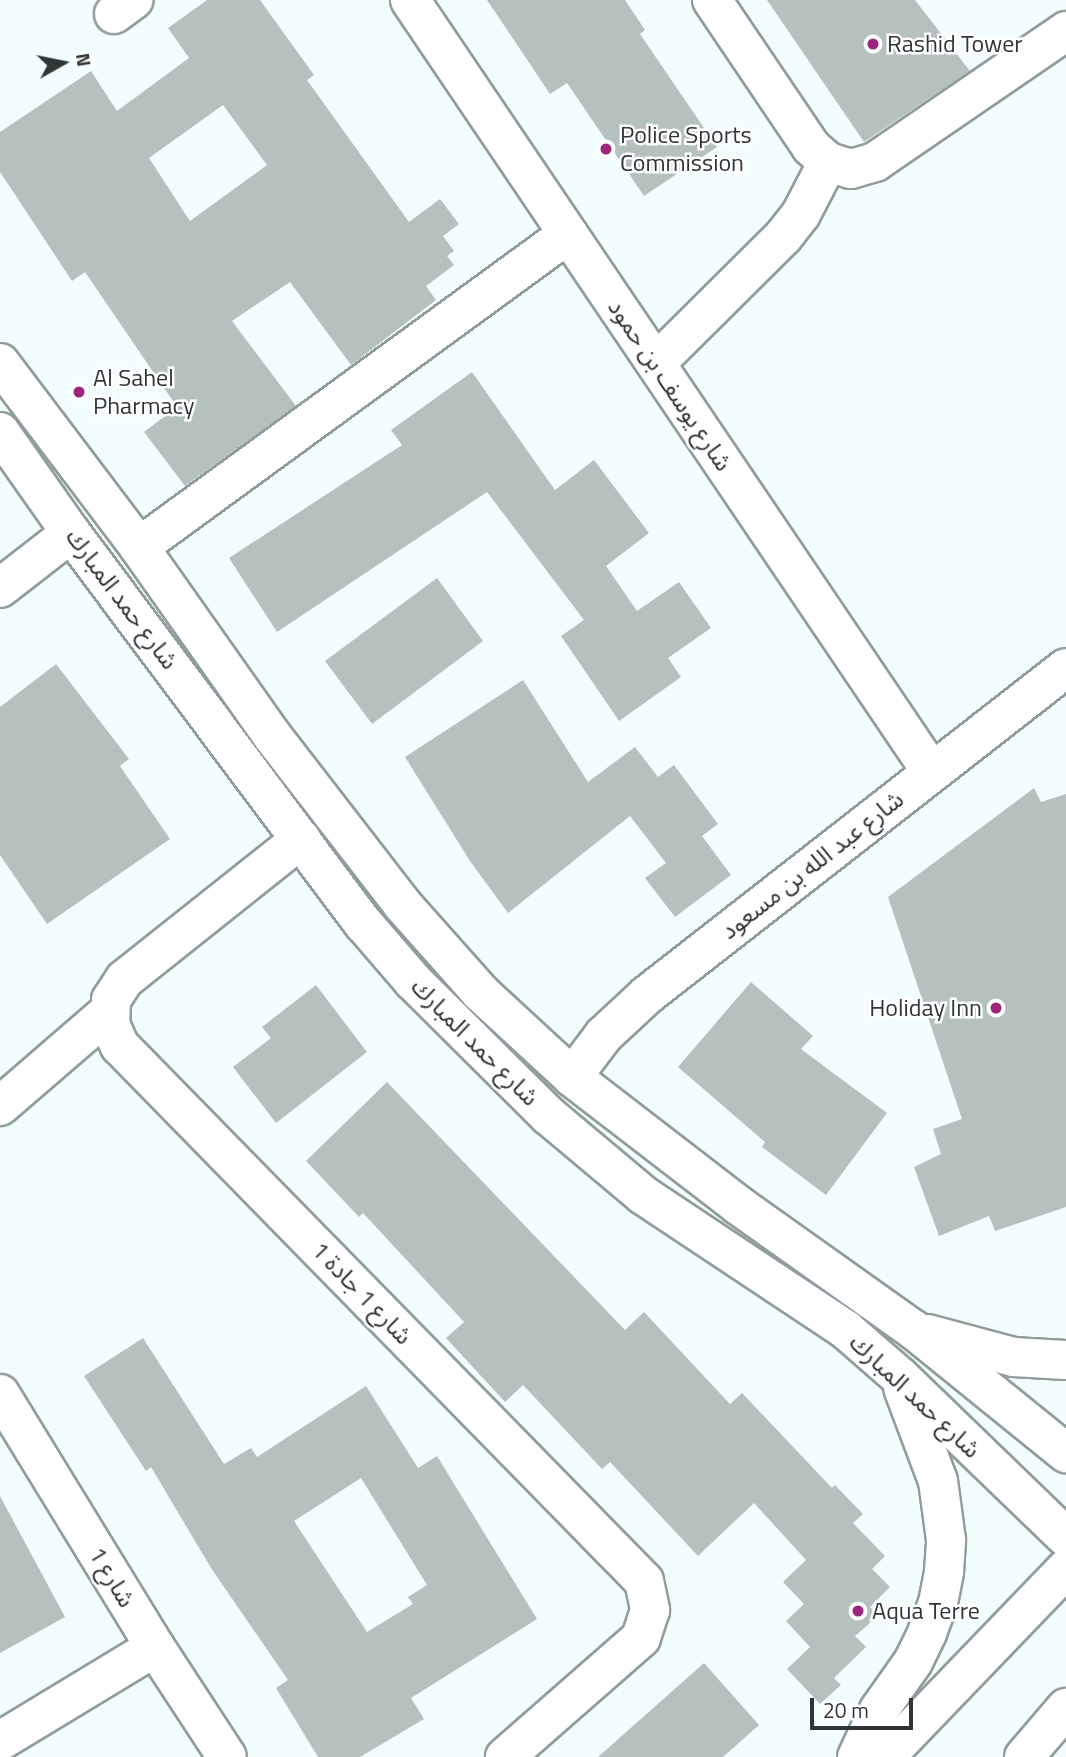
<!DOCTYPE html>
<html>
<head>
<meta charset="utf-8">
<style>
	body { margin:0 }
	#map { position:relative; width:1066px; height:1757px; overflow:hidden; background:#f1fefd; font-family:"Titillium Web","Noto Sans Arabic",sans-serif }
	div>[style] { position:absolute }
	[style*='--x'] { left:calc(var(--x)*1px); top:calc(var(--y)*1px); width:calc(var(--w)*1px); rotate:calc(var(--a)*1deg) }
	.building>* { inset:0; background:#b4c1bf }
	.roads { filter:drop-shadow(2px 0 #909d9b) drop-shadow(-2px 0 #909d9b) drop-shadow(0 2px #909d9b) drop-shadow(0 -2px #909d9b) }
	.minor>* { height:38px; margin:-19px; padding:0 19px; transform-origin:19px; border-radius:19px; background:#fff }
	.major>* { height:38px; margin:-19px; padding:0 19px; transform-origin:19px; border-radius:19px; background:#fff }
	.dots>* { width:19px; height:19px; translate:-50% -50%; box-sizing:border-box; border:4px solid #fff; border-radius:50% }
	span { translate:-50% -50%; white-space:nowrap; text-align:center; line-height:1.15; -webkit-text-stroke:5px #fff; paint-order:stroke }
	.poi-label { font-size:24px; color:#303635 }
	.left { translate:0 -50%; text-align:left }
	.right { translate:-100% -50%; text-align:right }
	.street-label { font-size:24px; color:#303635 }
	.north { position:absolute; left:28px; top:28px; width:70px; height:70px; -webkit-text-stroke:5px #fff; paint-order:stroke; rotate:81deg; font-size:19px; font-weight:700; line-height:28px; text-align:center; color:#303635 }
	.north::after { content:''; display:block; margin:auto; width:24px; height:32px; background:#303635; clip-path:polygon(50% 0,100% 100%,50% 72%,0 100%) }
	.scale { position:absolute; left:810px; top:1698px; width:103px; height:32px; box-sizing:border-box; border:4px solid #303635; border-top:0; padding-left:9px; font-size:21px; line-height:24px; white-space:nowrap; color:#303635; -webkit-text-stroke:5px #fff; paint-order:stroke }
</style>
</head>
<body>
<div id="map">
	<div class="building">
		<div style="clip-path:polygon(evenodd,207px 0,260px 0,314px 75px,307px 80px,409px 222px,440px 199px,459px 224px,443px 236px,454px 251px,447px 256px,454px 265px,426px 286px,436px 300px,351px 365px,290px 282px,232px 321px,296px 406px,185px 486px,144px 432px,177px 407px,85px 272px,72px 281px,0 172px,0 132px,91px 71px,117px 111px,189px 58px,168px 28px,207px 0,223px 105px,267px 165px,190px 221px,149px 158px,223px 105px)"></div>
		<div style="clip-path:polygon(487px 0,625px 0,645px 30px,640px 34px,717px 147px,644px 196px,567px 83px,550px 94px)"></div>
		<div style="clip-path:polygon(767px 0,915px 0,970px 71px,864px 142px)"></div>
		<div style="clip-path:polygon(472px 372px,555px 490px,594px 460px,649px 533px,606px 566px,637px 611px,679px 582px,711px 628px,668px 658px,681px 677px,619px 721px,561px 636px,584px 620px,487px 492px,277px 632px,229px 558px,402px 445px,391px 430px)"></div>
		<div style="clip-path:polygon(437px 578px,483px 641px,372px 724px,325px 661px)"></div>
		<div style="clip-path:polygon(56px 664px,129px 759px,120px 766px,170px 839px,47px 924px,0 855px,0 707px)"></div>
		<div style="clip-path:polygon(523px 680px,588px 782px,635px 747px,658px 777px,674px 765px,718px 824px,702px 836px,731px 875px,675px 917px,645px 878px,666px 863px,630px 816px,508px 913px,470px 861px,405px 757px)"></div>
		<div style="clip-path:polygon(1034px 788px,1041px 802px,1066px 794px,1066px 1207px,995px 1231px,989px 1216px,939px 1236px,914px 1167px,941px 1154px,933px 1129px,962px 1119px,888px 897px)"></div>
		<div style="clip-path:polygon(751px 982px,813px 1036px,801px 1049px,887px 1113px,826px 1195px,762px 1147px,765px 1142px,678px 1067px)"></div>
		<div style="clip-path:polygon(316px 985px,367px 1052px,276px 1123px,233px 1067px,271px 1038px,262px 1027px)"></div>
		<div style="clip-path:polygon(387px 1082px,625px 1330px,644px 1312px,730px 1404px,742px 1393px,832px 1488px,835px 1485px,863px 1514px,853px 1523px,885px 1556px,872px 1569px,890px 1587px,870px 1607px,878px 1616px,855px 1636px,866px 1647px,834px 1678px,841px 1685px,820px 1704px,787px 1669px,810px 1647px,786px 1621px,804px 1604px,783px 1582px,806px 1560px,754px 1503px,698px 1556px,610px 1462px,602px 1469px,523px 1385px,505px 1402px,446px 1338px,464px 1322px,363px 1213px,359px 1217px,306px 1161px)"></div>
		<div style="clip-path:polygon(evenodd,143px 1338px,224px 1464px,251px 1448px,257px 1457px,366px 1386px,418px 1468px,437px 1456px,537px 1619px,411px 1698px,424px 1719px,360px 1757px,318px 1757px,276px 1688px,288px 1680px,211px 1568px,151px 1467px,146px 1471px,84px 1376px,143px 1338px,361px 1478px,427px 1585px,408px 1597px,413px 1604px,367px 1632px,294px 1521px,361px 1478px)"></div>
		<div style="clip-path:polygon(0 1496px,65px 1617px,0 1653px)"></div>
		<div style="clip-path:polygon(704px 1663px,759px 1725px,723px 1757px,598px 1757px)"></div>
	</div>
	<div class="roads">
		<div class="minor">
			<div style="--x:410;--y:0;--w:931;--a:55.95"></div>
			<div style="--x:712;--y:0;--w:177;--a:56"></div>
			<div style="--x:811;--y:147;--w:23;--a:41"></div>
			<div style="--x:828;--y:162;--w:24;--a:17"></div>
			<div style="--x:851;--y:169;--w:25;--a:-16"></div>
			<div style="--x:875;--y:162;--w:232;--a:-34.4"></div>
			<div style="--x:114;--y:14;--w:24;--a:-36"></div>
			<div style="--x:656;--y:363;--w:179;--a:-44.8"></div>
			<div style="--x:783;--y:237;--w:29;--a:-52"></div>
			<div style="--x:801;--y:214;--w:59;--a:-62.6"></div>
			<div style="--x:139;--y:547;--w:531;--a:-36.11"></div>
			<div style="--x:0;--y:588;--w:90;--a:-37.8"></div>
			<div style="--x:301;--y:839;--w:226;--a:141.5"></div>
			<div style="--x:124;--y:980;--w:24;--a:123"></div>
			<div style="--x:111;--y:1000;--w:24;--a:92"></div>
			<div style="--x:110;--y:1024;--w:24;--a:66"></div>
			<div style="--x:120;--y:1046;--w:749;--a:45.6"></div>
			<div style="--x:644;--y:1581;--w:30;--a:78"></div>
			<div style="--x:650;--y:1610;--w:29;--a:108"></div>
			<div style="--x:641;--y:1638;--w:181;--a:138.8"></div>
			<div style="--x:572;--y:1077;--w:53;--a:-52.7"></div>
			<div style="--x:604;--y:1035;--w:59;--a:-42.9"></div>
			<div style="--x:647;--y:995;--w:531;--a:-37.97"></div>
			<div style="--x:0;--y:1106;--w:144;--a:-40.8"></div>
			<div style="--x:0;--y:1394;--w:297;--a:58.5"></div>
			<div style="--x:155;--y:1647;--w:131;--a:56.8"></div>
			<div style="--x:0;--y:1741;--w:181;--a:-31.2"></div>
		</div>
		<div class="major">
			<div style="--x:0;--y:363;--w:231;--a:52.9"></div>
			<div style="--x:139;--y:547;--w:232;--a:54.8"></div>
			<div style="--x:273;--y:737;--w:211;--a:52.3"></div>
			<div style="--x:402;--y:904;--w:118;--a:48.4"></div>
			<div style="--x:480;--y:992;--w:125;--a:42.7"></div>
			<div style="--x:572;--y:1077;--w:210;--a:37.6"></div>
			<div style="--x:738;--y:1205;--w:216;--a:35.4"></div>
			<div style="--x:914;--y:1330;--w:196;--a:39"></div>
			<div style="--x:0;--y:432;--w:123;--a:54.9"></div>
			<div style="--x:71;--y:533;--w:489;--a:53.2"></div>
			<div style="--x:364;--y:924;--w:75;--a:49.3"></div>
			<div style="--x:413;--y:981;--w:192;--a:44.8"></div>
			<div style="--x:549;--y:1116;--w:123;--a:40"></div>
			<div style="--x:643;--y:1195;--w:244;--a:33.6"></div>
			<div style="--x:846;--y:1330;--w:70;--a:41"></div>
			<div style="--x:899;--y:1376;--w:232;--a:44"></div>
			<div style="--x:928;--y:1334;--w:88;--a:15.1"></div>
			<div style="--x:1013;--y:1357;--w:53;--a:3.2"></div>
			<div style="--x:857;--y:1757;--w:52;--a:-64.9"></div>
			<div style="--x:879;--y:1710;--w:59;--a:-54.7"></div>
			<div style="--x:913;--y:1662;--w:32;--a:-64"></div>
			<div style="--x:927;--y:1633;--w:32;--a:-70"></div>
			<div style="--x:938;--y:1603;--w:33;--a:-79"></div>
			<div style="--x:944;--y:1571;--w:31;--a:-86"></div>
			<div style="--x:946;--y:1540;--w:60;--a:-97.7"></div>
			<div style="--x:938;--y:1481;--w:99;--a:-110.6"></div>
			<div style="--x:885;--y:1757;--w:261;--a:-46.1"></div>
			<div style="--x:1024;--y:1757;--w:65;--a:-49.4"></div>
		</div>
	</div>
	<div class="dots">
		<div style="left:873px;top:44px;background:#9a247e"></div>
		<div style="left:606px;top:149px;background:#9a247e"></div>
		<div style="left:79px;top:392px;background:#9a247e"></div>
		<div style="left:996px;top:1008px;background:#9a247e"></div>
		<div style="left:858px;top:1611px;background:#9a247e"></div>
	</div>
	<div class="poi-label">
		<span class="left" style="left:887px;top:44px">Rashid Tower</span>
		<span class="left" style="left:620px;top:149px">Police Sports<br>Commission</span>
		<span class="left" style="left:93px;top:392px">Al Sahel<br>Pharmacy</span>
		<span class="right" style="left:982px;top:1008px">Holiday Inn</span>
		<span class="left" style="left:872px;top:1611px">Aqua Terre</span>
	</div>
	<div class="street-label">
		<span style="left:670px;top:385px;rotate:56deg">شارع يوسف بن حمود</span>
		<span style="left:122px;top:599px;rotate:53deg">شارع حمد المبارك</span>
		<span style="left:812px;top:865px;rotate:-38deg">شارع عبد الله بن مسعود</span>
		<span style="left:475px;top:1042px;rotate:45deg">شارع حمد المبارك</span>
		<span style="left:362px;top:1293px;rotate:46deg">شارع 1 جادة 1</span>
		<span style="left:915px;top:1396px;rotate:43deg">شارع حمد المبارك</span>
		<span style="left:112px;top:1577px;rotate:59deg">شارع 1</span>
	</div>
	<div class="north">N</div>
	<div class="scale">20 m</div>
</div>
</body>
</html>
